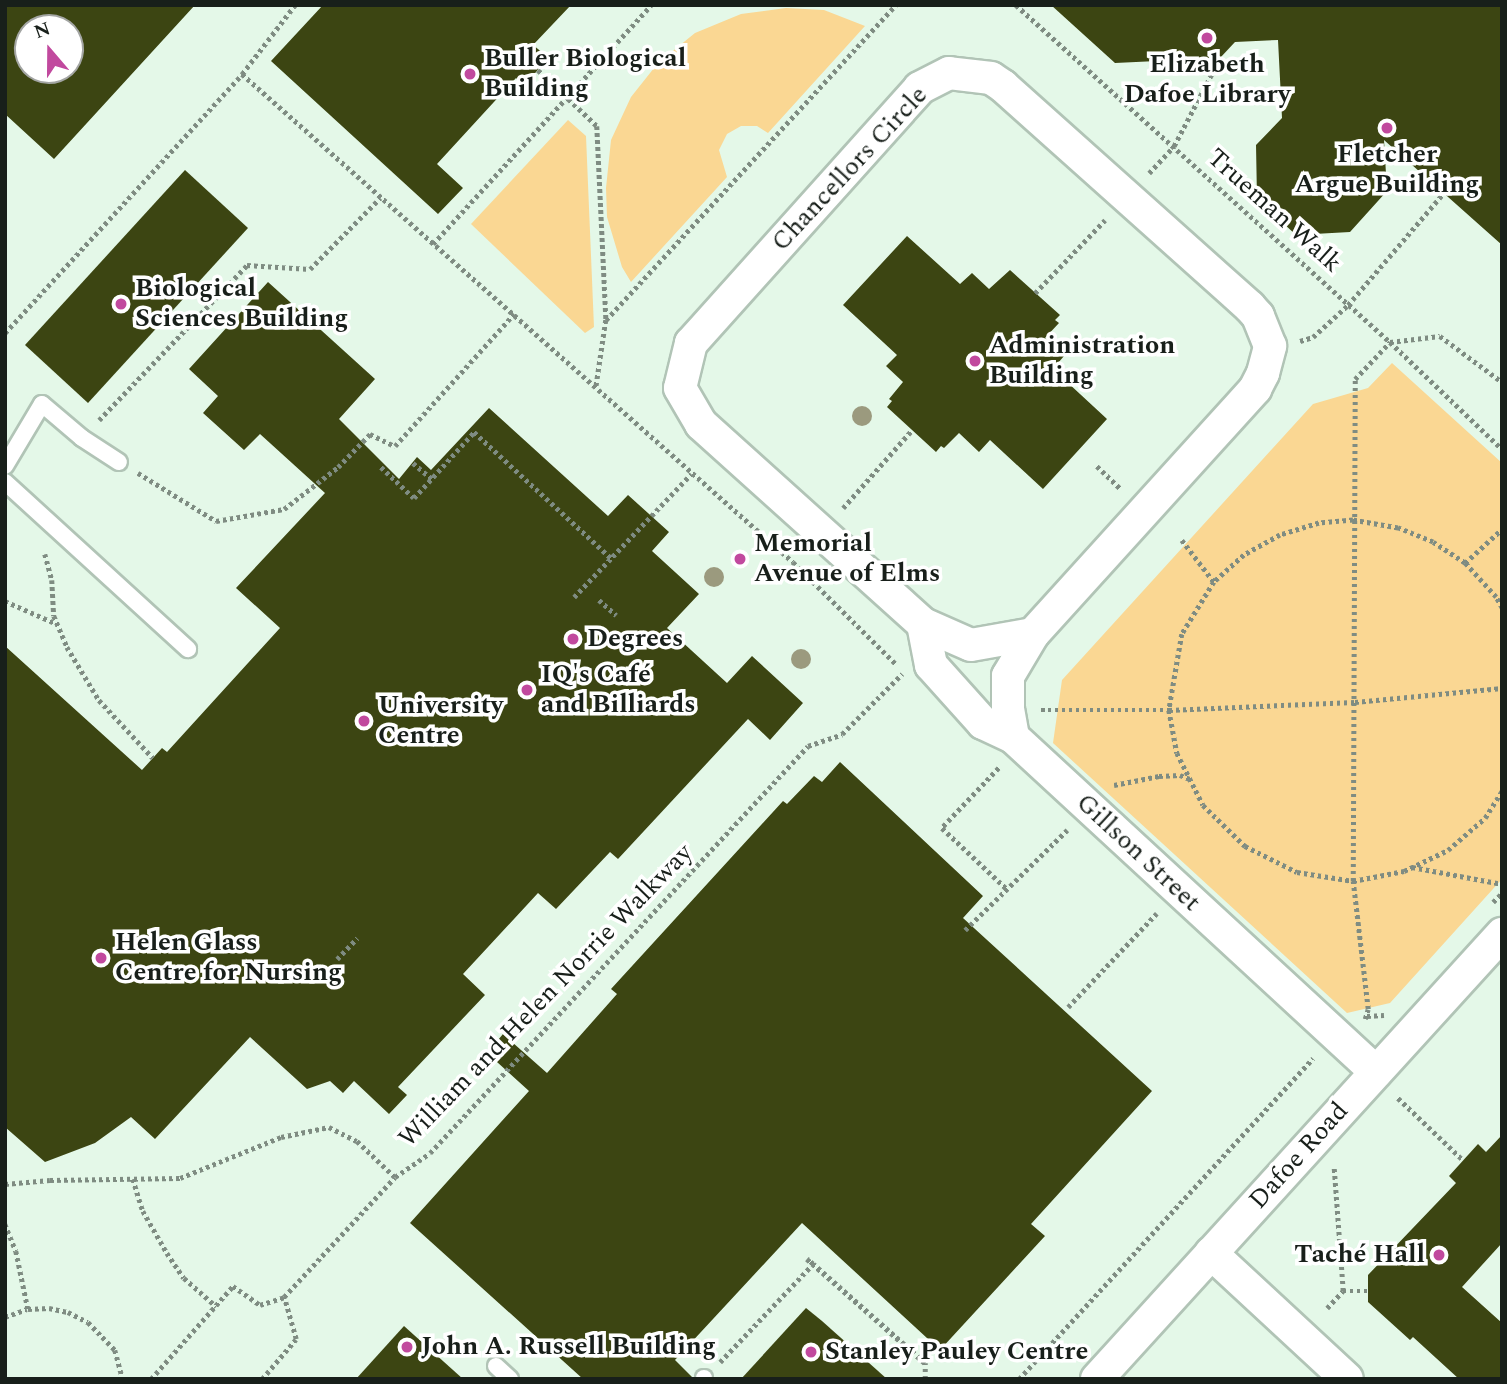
<!DOCTYPE html>
<html>
<head>
<meta charset="utf-8">
<style>
	body { margin:0 }
	#map { position:relative; width:1507px; height:1384px; overflow:hidden; background:#e4f8e8; font-family:Spectral,serif }
	div>[style] { position:absolute }
	[style*='--x'] { left:calc(var(--x)*1px); top:calc(var(--y)*1px); width:calc(var(--w)*1px); rotate:calc(var(--a)*1deg) }
	.green>* { inset:0; background:#fad793 }
	.building>* { inset:0; background:#3c4512 }
	.path>* { height:4.5px; margin-top:-2.25px; transform-origin:0; background:repeating-linear-gradient(90deg,#7f8c82 0 3.5px,transparent 0 7px) }
	.roads { filter:drop-shadow(2px 0 #b1c4b6) drop-shadow(-2px 0 #b1c4b6) drop-shadow(0 2px #b1c4b6) drop-shadow(0 -2px #b1c4b6) }
	.service>* { height:16px; margin:-8px; padding:0 8px; transform-origin:8px; border-radius:8px; background:#fff }
	.minor>* { height:32px; margin:-16px; padding:0 16px; transform-origin:16px; border-radius:16px; background:#fff }
	.trees>* { width:20px; height:20px; margin:-10px; border-radius:50%; background:#9b9a7e }
	.dots>* { width:19px; height:19px; translate:-50% -50%; box-sizing:border-box; border:4px solid #fff; border-radius:50% }
	span { translate:-50% -50%; white-space:nowrap; text-align:center; line-height:1.15; -webkit-text-stroke:7px #fff; paint-order:stroke }
	.poi-label { font-size:26px; color:#181f1a; font-weight:700 }
	.left { translate:0 -50%; text-align:left }
	.right { translate:-100% -50%; text-align:right }
	.street-label { font-size:26px; color:#181f1a }
	.frame { position:absolute; inset:0; border:7px solid #181f1a; pointer-events:none }
	.north { position:absolute; left:14px; top:14px; width:70px; height:70px; box-sizing:border-box; background:#fff; border:2px solid #a3a5a3; border-radius:50%; rotate:340deg; font-size:19px; font-weight:700; line-height:28px; text-align:center; color:#181f1a }
	.north::after { content:''; display:block; margin:auto; width:24px; height:32px; background:#c1499e; clip-path:polygon(50% 0,100% 100%,50% 72%,0 100%) }
</style>
</head>
<body>
<div id="map">
	<div class="green">
		<div style="clip-path:polygon(786px 8px,824px 10px,865px 26px,768px 133px,757px 126px,741px 126px,727px 134px,719px 150px,727px 177px,631px 282px,622px 267px,607px 217px,606px 188px,611px 140px,631px 97px,658px 63px,695px 33px,741px 14px)"></div>
		<div style="clip-path:polygon(568px 120px,586px 136px,594px 327px,585px 333px,471px 224px)"></div>
		<div style="clip-path:polygon(1392px 363px,1502px 463px,1502px 879px,1390px 1003px,1347px 1013px,1053px 743px,1062px 680px,1313px 404px,1368px 388px)"></div>
	</div>
	<div class="building">
		<div style="clip-path:polygon(evenodd,5px 5px,195px 5px,54px 159px,5px 114px,5px 5px,28px 28px,70px 28px,70px 70px,28px 70px,28px 28px)"></div>
		<div style="clip-path:polygon(323px 5px,571px 5px,533px 45px,549px 58px,524px 85px,516px 78px,437px 164px,463px 188px,438px 214px,271px 61px)"></div>
		<div style="clip-path:polygon(1051px 5px,1502px 5px,1502px 245px,1384px 140px,1387px 191px,1350px 232px,1296px 235px,1257px 199px,1256px 145px,1282px 118px,1278px 40px,1235px 42px,1220px 58px,1115px 63px)"></div>
		<div style="clip-path:polygon(185px 170px,248px 228px,88px 403px,25px 345px)"></div>
		<div style="clip-path:polygon(907px 236px,960px 284px,972px 273px,989px 289px,1010px 270px,1060px 315px,1055px 320px,1059px 323px,1045px 338px,1064px 356px,1053px 369px,1107px 419px,1043px 489px,990px 440px,979px 452px,959px 433px,944px 448px,941px 446px,936px 452px,887px 407px,892px 401px,889px 399px,903px 382px,886px 366px,897px 355px,843px 305px)"></div>
		<div style="clip-path:polygon(268px 282px,375px 379px,339px 419px,399px 479px,417px 457px,431px 470px,489px 408px,608px 516px,628px 495px,669px 532px,652px 551px,699px 594px,667px 628px,727px 683px,752px 656px,803px 703px,770px 740px,748px 719px,618px 859px,610px 852px,556px 909px,538px 893px,463px 974px,485px 995px,398px 1087px,407px 1095px,389px 1114px,354px 1081px,343px 1093px,330px 1081px,307px 1089px,250px 1037px,155px 1139px,131px 1117px,95px 1143px,45px 1162px,5px 1127px,5px 646px,142px 770px,162px 748px,167px 752px,280px 628px,236px 588px,325px 493px,260px 434px,244px 450px,203px 413px,218px 396px,189px 369px)"></div>
		<div style="clip-path:polygon(840px 762px,983px 896px,963px 918px,1152px 1091px,1031px 1224px,1045px 1236px,940px 1350px,802px 1223px,675px 1360px,694px 1379px,583px 1379px,410px 1223px,529px 1091px,487px 1053px,503px 1034px,547px 1073px,617px 994px,611px 989px,783px 801px,787px 804px,814px 776px,822px 782px)"></div>
		<div style="clip-path:polygon(1502px 1135px,1502px 1243px,1462px 1287px,1502px 1323px,1502px 1379px,1459px 1379px,1413px 1337px,1410px 1340px,1368px 1302px,1368px 1275px,1456px 1183px,1449px 1176px,1478px 1144px,1486px 1152px)"></div>
		<div style="clip-path:polygon(806px 1308px,822px 1321px,887px 1379px,741px 1379px)"></div>
		<div style="clip-path:polygon(404px 1326px,463px 1379px,356px 1379px)"></div>
	</div>
	<div class="path">
		<div style="--x:699;--y:5;--w:51;--a:0"></div>
		<div style="--x:1016;--y:5;--w:503;--a:42.02"></div>
		<div style="--x:1390;--y:342;--w:155;--a:43.7"></div>
		<div style="--x:538;--y:70;--w:81;--a:43.5"></div>
		<div style="--x:597;--y:126;--w:194;--a:87.3"></div>
		<div style="--x:606;--y:320;--w:69;--a:98.4"></div>
		<div style="--x:242;--y:74;--w:736;--a:41.53"></div>
		<div style="--x:793;--y:562;--w:145;--a:44.7"></div>
		<div style="--x:1149;--y:173;--w:37;--a:-47"></div>
		<div style="--x:1174;--y:146;--w:99;--a:-62.4"></div>
		<div style="--x:433;--y:244;--w:323;--a:-47.6"></div>
		<div style="--x:1035;--y:293;--w:101;--a:-46.2"></div>
		<div style="--x:606;--y:320;--w:428;--a:-47.4"></div>
		<div style="--x:5;--y:333;--w:351;--a:-47.5"></div>
		<div style="--x:242;--y:74;--w:87;--a:-52.5"></div>
		<div style="--x:1300;--y:341;--w:14;--a:-17"></div>
		<div style="--x:1313;--y:337;--w:47;--a:-42.4"></div>
		<div style="--x:1348;--y:305;--w:145;--a:-49.5"></div>
		<div style="--x:99;--y:420;--w:214;--a:-46.3"></div>
		<div style="--x:247;--y:265;--w:63;--a:3.6"></div>
		<div style="--x:310;--y:269;--w:100;--a:-45.4"></div>
		<div style="--x:413;--y:463;--w:25;--a:40"></div>
		<div style="--x:1097;--y:466;--w:32;--a:44"></div>
		<div style="--x:381;--y:467;--w:45;--a:43.2"></div>
		<div style="--x:414;--y:498;--w:89;--a:-47.7"></div>
		<div style="--x:474;--y:432;--w:186;--a:42.6"></div>
		<div style="--x:138;--y:473;--w:92;--a:31.6"></div>
		<div style="--x:216;--y:521;--w:69;--a:-10"></div>
		<div style="--x:284;--y:509;--w:68;--a:-37.9"></div>
		<div style="--x:338;--y:467;--w:46;--a:-45.9"></div>
		<div style="--x:370;--y:434;--w:28;--a:26"></div>
		<div style="--x:395;--y:446;--w:178;--a:-48"></div>
		<div style="--x:843;--y:508;--w:104;--a:-48.5"></div>
		<div style="--x:1182;--y:540;--w:53;--a:52.7"></div>
		<div style="--x:45;--y:554;--w:27;--a:75"></div>
		<div style="--x:52;--y:580;--w:36;--a:87"></div>
		<div style="--x:54;--y:616;--w:34;--a:67"></div>
		<div style="--x:67;--y:647;--w:62;--a:58.9"></div>
		<div style="--x:99;--y:700;--w:79;--a:47"></div>
		<div style="--x:1465;--y:563;--w:50;--a:-42.6"></div>
		<div style="--x:574;--y:597;--w:170;--a:-46.4"></div>
		<div style="--x:599;--y:600;--w:23;--a:41"></div>
		<div style="--x:5;--y:601;--w:57;--a:23.9"></div>
		<div style="--x:1502;--y:608;--w:13;--a:-119"></div>
		<div style="--x:1496;--y:597;--w:46;--a:-132.4"></div>
		<div style="--x:1465;--y:563;--w:38;--a:-147"></div>
		<div style="--x:1433;--y:542;--w:38;--a:-158"></div>
		<div style="--x:1398;--y:528;--w:46;--a:-169.9"></div>
		<div style="--x:1353;--y:520;--w:34;--a:175"></div>
		<div style="--x:1319;--y:523;--w:41;--a:162.9"></div>
		<div style="--x:1280;--y:535;--w:41;--a:150.9"></div>
		<div style="--x:1244;--y:555;--w:40;--a:138"></div>
		<div style="--x:1214;--y:582;--w:61;--a:121.6"></div>
		<div style="--x:1182;--y:634;--w:77;--a:99.7"></div>
		<div style="--x:1169;--y:710;--w:44;--a:79.5"></div>
		<div style="--x:1177;--y:753;--w:58;--a:63.4"></div>
		<div style="--x:1203;--y:805;--w:59;--a:44.3"></div>
		<div style="--x:1245;--y:846;--w:58;--a:26.6"></div>
		<div style="--x:1297;--y:872;--w:57;--a:9.1"></div>
		<div style="--x:1353;--y:881;--w:52;--a:-11.1"></div>
		<div style="--x:1404;--y:871;--w:49;--a:-25.5"></div>
		<div style="--x:1448;--y:850;--w:49;--a:-40.9"></div>
		<div style="--x:1485;--y:818;--w:32;--a:-58"></div>
		<div style="--x:1041;--y:710;--w:128;--a:0"></div>
		<div style="--x:1169;--y:710;--w:186;--a:-2.5"></div>
		<div style="--x:1355;--y:702;--w:148;--a:-5.4"></div>
		<div style="--x:999;--y:768;--w:83;--a:133.5"></div>
		<div style="--x:942;--y:828;--w:89;--a:43.2"></div>
		<div style="--x:1114;--y:785;--w:46;--a:-11.3"></div>
		<div style="--x:1159;--y:776;--w:21;--a:-3"></div>
		<div style="--x:1180;--y:775;--w:11;--a:22"></div>
		<div style="--x:1412;--y:867;--w:92;--a:10.7"></div>
		<div style="--x:1493;--y:902;--w:13;--a:-45"></div>
		<div style="--x:965;--y:930;--w:143;--a:-44.4"></div>
		<div style="--x:337;--y:959;--w:29;--a:-46"></div>
		<div style="--x:1068;--y:1007;--w:129;--a:-46.6"></div>
		<div style="--x:1367;--y:1016;--w:17;--a:-3"></div>
		<div style="--x:1365;--y:1019;--w:10;--a:-73"></div>
		<div style="--x:1368;--y:1009;--w:129;--a:-96.7"></div>
		<div style="--x:1353;--y:881;--w:502;--a:-89.77"></div>
		<div style="--x:1355;--y:379;--w:51;--a:-46.6"></div>
		<div style="--x:1390;--y:342;--w:50;--a:-6.8"></div>
		<div style="--x:1440;--y:336;--w:77;--a:36.6"></div>
		<div style="--x:1398;--y:1098;--w:90;--a:43.6"></div>
		<div style="--x:133;--y:1179;--w:34;--a:73"></div>
		<div style="--x:143;--y:1211;--w:48;--a:60.3"></div>
		<div style="--x:167;--y:1253;--w:30;--a:56"></div>
		<div style="--x:184;--y:1278;--w:43;--a:41.2"></div>
		<div style="--x:5;--y:1184;--w:45;--a:-5.1"></div>
		<div style="--x:50;--y:1180;--w:130;--a:-0.9"></div>
		<div style="--x:180;--y:1178;--w:109;--a:-22.1"></div>
		<div style="--x:281;--y:1137;--w:49;--a:-11.8"></div>
		<div style="--x:329;--y:1127;--w:31;--a:27"></div>
		<div style="--x:357;--y:1141;--w:52;--a:43.5"></div>
		<div style="--x:5;--y:1224;--w:29;--a:68"></div>
		<div style="--x:16;--y:1251;--w:59;--a:78.3"></div>
		<div style="--x:28;--y:1309;--w:21;--a:-3"></div>
		<div style="--x:49;--y:1308;--w:19;--a:12"></div>
		<div style="--x:68;--y:1312;--w:22;--a:27"></div>
		<div style="--x:88;--y:1322;--w:39;--a:46"></div>
		<div style="--x:115;--y:1350;--w:30;--a:75"></div>
		<div style="--x:1343;--y:1291;--w:25;--a:0"></div>
		<div style="--x:1327;--y:1308;--w:23;--a:-47"></div>
		<div style="--x:1343;--y:1291;--w:124;--a:-94.2"></div>
		<div style="--x:5;--y:1317;--w:23;--a:-20"></div>
		<div style="--x:720;--y:1362;--w:135;--a:-46.5"></div>
		<div style="--x:151;--y:1379;--w:124;--a:-48.6"></div>
		<div style="--x:233;--y:1286;--w:33;--a:35"></div>
		<div style="--x:260;--y:1305;--w:25;--a:-18"></div>
		<div style="--x:284;--y:1297;--w:163;--a:-47.2"></div>
		<div style="--x:395;--y:1177;--w:42;--a:-34.4"></div>
		<div style="--x:430;--y:1153;--w:555;--a:-47.12"></div>
		<div style="--x:808;--y:746;--w:36;--a:-19"></div>
		<div style="--x:842;--y:734;--w:85;--a:-45"></div>
		<div style="--x:262;--y:1379;--w:52;--a:-49.6"></div>
		<div style="--x:296;--y:1339;--w:44;--a:-105.9"></div>
		<div style="--x:925;--y:1379;--w:16;--a:-90"></div>
		<div style="--x:925;--y:1363;--w:149;--a:-138.5"></div>
		<div style="--x:813;--y:1264;--w:8;--a:-140"></div>
		<div style="--x:807;--y:1259;--w:157;--a:41.4"></div>
		<div style="--x:1019;--y:1379;--w:435;--a:-47.5"></div>
	</div>
	<div class="roads">
		<div class="service">
			<div style="--x:5;--y:466;--w:72;--a:-59.2"></div>
			<div style="--x:42;--y:404;--w:52;--a:40.4"></div>
			<div style="--x:82;--y:438;--w:44;--a:33"></div>
			<div style="--x:5;--y:482;--w:248;--a:42.4"></div>
			<div style="--x:496;--y:1366;--w:19;--a:43"></div>
			<div style="--x:704;--y:1379;--w:1;--a:-90"></div>
		</div>
		<div class="minor">
			<div style="--x:923;--y:624;--w:42;--a:79"></div>
			<div style="--x:931;--y:665;--w:78;--a:48.1"></div>
			<div style="--x:983;--y:723;--w:33;--a:25"></div>
			<div style="--x:1013;--y:737;--w:494;--a:42.7"></div>
			<div style="--x:1013;--y:737;--w:27;--a:-100"></div>
			<div style="--x:1008;--y:710;--w:34;--a:-90"></div>
			<div style="--x:1008;--y:676;--w:49;--a:-59.2"></div>
			<div style="--x:1033;--y:634;--w:331;--a:-47.8"></div>
			<div style="--x:1255;--y:389;--w:18;--a:-63"></div>
			<div style="--x:1263;--y:373;--w:28;--a:-75"></div>
			<div style="--x:1270;--y:346;--w:32;--a:-112"></div>
			<div style="--x:1258;--y:316;--w:12;--a:-132"></div>
			<div style="--x:1250;--y:307;--w:331;--a:-138.2"></div>
			<div style="--x:1003;--y:86;--w:14;--a:-146"></div>
			<div style="--x:991;--y:78;--w:42;--a:-173.2"></div>
			<div style="--x:949;--y:73;--w:33;--a:153"></div>
			<div style="--x:920;--y:88;--w:343;--a:131.9"></div>
			<div style="--x:691;--y:343;--w:46;--a:103.7"></div>
			<div style="--x:680;--y:388;--w:42;--a:59.7"></div>
			<div style="--x:701;--y:424;--w:299;--a:42"></div>
			<div style="--x:923;--y:624;--w:52;--a:23.6"></div>
			<div style="--x:971;--y:645;--w:63;--a:-10.1"></div>
			<div style="--x:1211;--y:1253;--w:185;--a:42.8"></div>
			<div style="--x:1097;--y:1379;--w:602;--a:-47.69"></div>
		</div>
	</div>
	<div class="trees">
		<div style="left:862px;top:416px"></div>
		<div style="left:714px;top:577px"></div>
		<div style="left:801px;top:659px"></div>
	</div>
	<div class="dots">
		<div style="left:1207px;top:38px;background:#c1499e"></div>
		<div style="left:470px;top:74px;background:#c1499e"></div>
		<div style="left:1387px;top:128px;background:#c1499e"></div>
		<div style="left:121px;top:304px;background:#c1499e"></div>
		<div style="left:975px;top:361px;background:#c1499e"></div>
		<div style="left:740px;top:559px;background:#c1499e"></div>
		<div style="left:573px;top:639px;background:#c1499e"></div>
		<div style="left:527px;top:690px;background:#c1499e"></div>
		<div style="left:364px;top:721px;background:#c1499e"></div>
		<div style="left:101px;top:958px;background:#c1499e"></div>
		<div style="left:1439px;top:1255px;background:#c1499e"></div>
		<div style="left:407px;top:1347px;background:#c1499e"></div>
		<div style="left:811px;top:1352px;background:#c1499e"></div>
	</div>
	<div class="poi-label">
		<span class="left" style="left:484px;top:74px">Buller Biological<br>Building</span>
		<span style="left:1207px;top:80px">Elizabeth<br>Dafoe Library</span>
		<span style="left:1387px;top:170px">Fletcher<br>Argue Building</span>
		<span class="left" style="left:135px;top:304px">Biological<br>Sciences Building</span>
		<span class="left" style="left:989px;top:361px">Administration<br>Building</span>
		<span class="left" style="left:754px;top:559px">Memorial<br>Avenue of Elms</span>
		<span class="left" style="left:587px;top:639px">Degrees</span>
		<span class="left" style="left:541px;top:690px">IQ's Café<br>and Billiards</span>
		<span class="left" style="left:378px;top:721px">University<br>Centre</span>
		<span class="left" style="left:115px;top:958px">Helen Glass<br>Centre for Nursing</span>
		<span class="right" style="left:1425px;top:1255px">Taché Hall</span>
		<span class="left" style="left:421px;top:1347px">John A. Russell Building</span>
		<span class="left" style="left:825px;top:1352px">Stanley Pauley Centre</span>
	</div>
	<div class="street-label">
		<span style="left:850px;top:169px;rotate:-47deg">Chancellors Circle</span>
		<span style="left:1274px;top:211px;rotate:42deg">Trueman Walk</span>
		<span style="left:1138px;top:853px;rotate:43deg">Gillson Street</span>
		<span style="left:546px;top:996px;rotate:-46deg">William and Helen Norrie Walkway</span>
		<span style="left:1299px;top:1156px;rotate:-48deg">Dafoe Road</span>
	</div>
	<div class="frame"></div>
	<div class="north">N</div>
</div>
</body>
</html>
